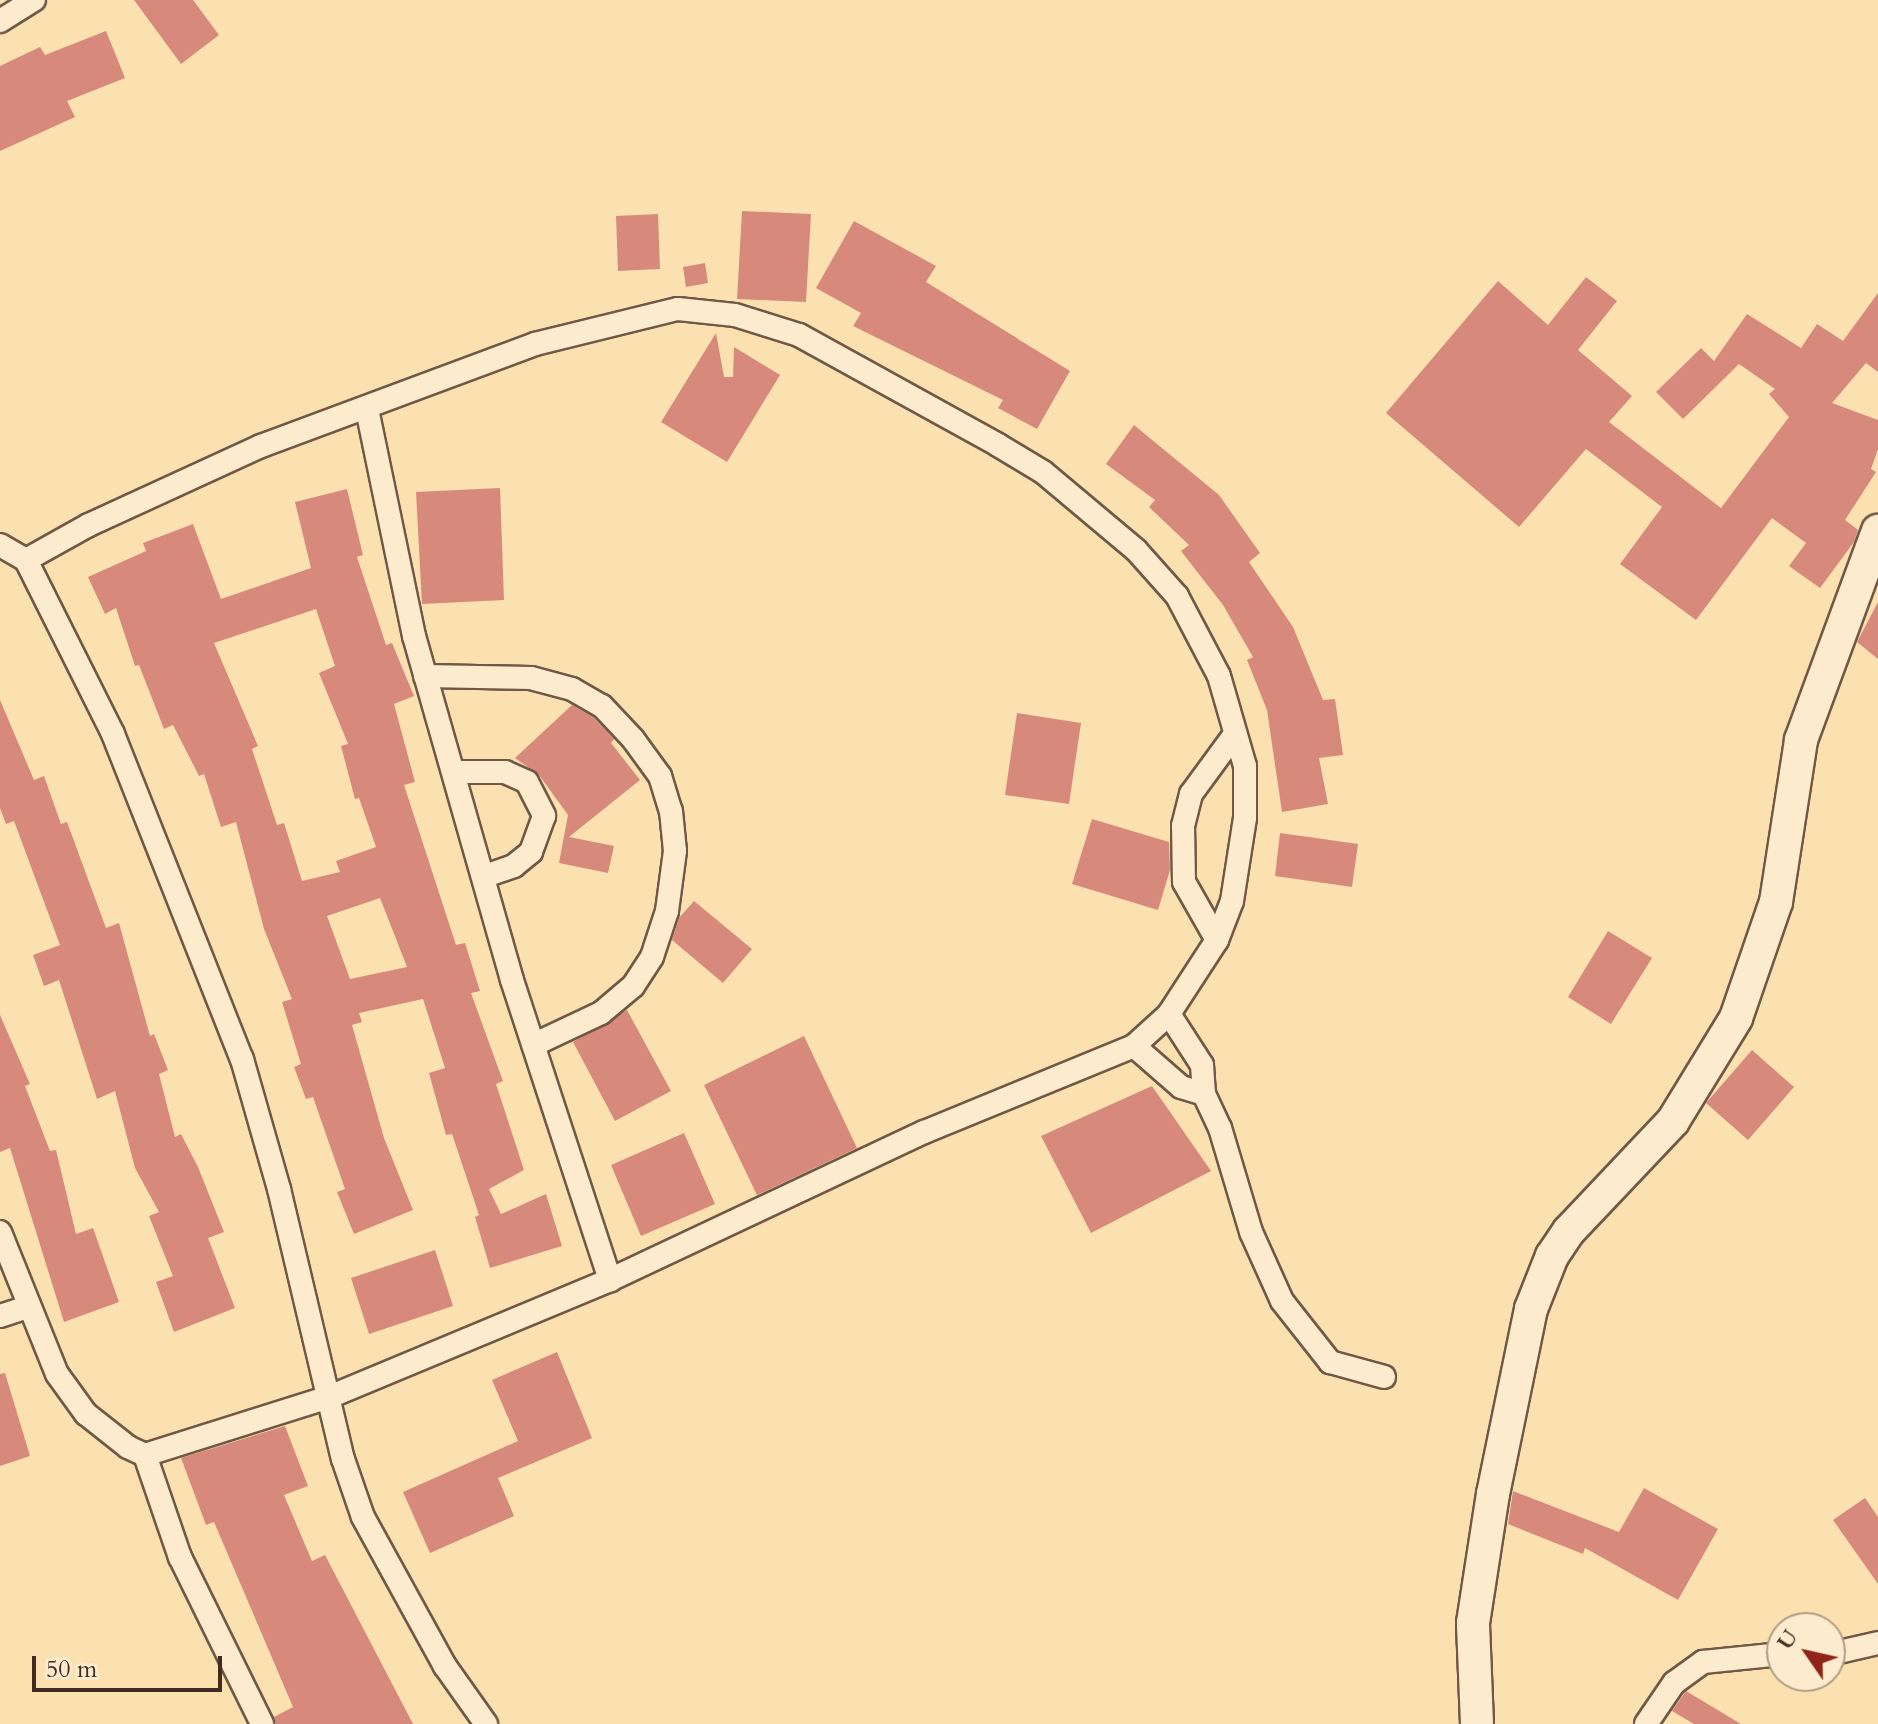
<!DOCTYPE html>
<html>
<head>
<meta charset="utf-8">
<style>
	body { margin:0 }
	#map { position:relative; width:1878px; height:1724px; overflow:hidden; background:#fbe0b0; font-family:Cardo,serif }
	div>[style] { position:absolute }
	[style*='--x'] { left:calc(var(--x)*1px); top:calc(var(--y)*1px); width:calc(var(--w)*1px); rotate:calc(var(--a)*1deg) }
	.building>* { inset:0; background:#d78a7c }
	.roads { filter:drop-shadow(2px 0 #715846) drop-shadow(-2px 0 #715846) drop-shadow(0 2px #715846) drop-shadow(0 -2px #715846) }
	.minor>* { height:22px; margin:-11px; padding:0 11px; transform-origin:11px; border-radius:11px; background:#fcebcc }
	.secondary>* { height:32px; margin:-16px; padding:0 16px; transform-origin:16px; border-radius:16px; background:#fcebcc }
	span { translate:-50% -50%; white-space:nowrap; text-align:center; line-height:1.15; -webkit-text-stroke:6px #fcebcc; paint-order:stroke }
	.north { position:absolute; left:1766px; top:1612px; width:80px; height:80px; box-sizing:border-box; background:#fcebcc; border:2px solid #b29e88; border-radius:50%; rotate:304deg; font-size:22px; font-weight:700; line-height:32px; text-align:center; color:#432b23 }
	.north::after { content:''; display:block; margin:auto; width:28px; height:36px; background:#8f2418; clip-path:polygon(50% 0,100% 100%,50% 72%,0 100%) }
	.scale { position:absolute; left:32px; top:1656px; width:190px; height:36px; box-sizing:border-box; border:4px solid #432b23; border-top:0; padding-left:10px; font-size:24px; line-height:28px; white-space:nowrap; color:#432b23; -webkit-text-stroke:6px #fcebcc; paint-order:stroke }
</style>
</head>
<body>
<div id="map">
	<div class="building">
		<div style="clip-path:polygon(134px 0,193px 0,219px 35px,181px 64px)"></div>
		<div style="clip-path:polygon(106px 31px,125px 78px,67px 101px,75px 117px,0 151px,0 66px,40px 47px,45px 55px)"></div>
		<div style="clip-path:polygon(742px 211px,811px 214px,806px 302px,737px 299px)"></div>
		<div style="clip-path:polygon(658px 214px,660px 269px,618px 271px,616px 216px)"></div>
		<div style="clip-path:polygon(854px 221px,936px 266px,926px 282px,1070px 371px,1037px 429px,998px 408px,1003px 400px,853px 326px,861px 313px,816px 288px)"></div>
		<div style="clip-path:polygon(705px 263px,708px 283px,686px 287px,683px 267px)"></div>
		<div style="clip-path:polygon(1586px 277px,1617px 301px,1578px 350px,1632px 396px,1609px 422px,1721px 508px,1789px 417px,1769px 394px,1775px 389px,1739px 364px,1683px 419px,1656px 392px,1701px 348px,1714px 361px,1747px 314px,1801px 348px,1817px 324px,1843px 341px,1878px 293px,1878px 372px,1866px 363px,1832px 403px,1878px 420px,1878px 449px,1871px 469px,1876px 472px,1845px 520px,1858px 530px,1854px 542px,1820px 588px,1789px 566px,1806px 543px,1772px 518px,1696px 620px,1620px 564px,1662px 507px,1586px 449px,1519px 527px,1386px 413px,1498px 281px,1548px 325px)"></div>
		<div style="clip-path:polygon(716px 333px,724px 377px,733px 377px,734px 347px,780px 375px,727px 462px,661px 422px)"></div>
		<div style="clip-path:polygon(1134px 425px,1219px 495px,1260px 553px,1249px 562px,1293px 627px,1323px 700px,1335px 699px,1343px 755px,1319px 758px,1328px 804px,1282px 812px,1267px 710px,1247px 660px,1253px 657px,1223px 605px,1181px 551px,1189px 545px,1149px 507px,1155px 500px,1106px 464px)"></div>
		<div style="clip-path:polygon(500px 488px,504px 600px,422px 604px,416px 492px)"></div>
		<div style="clip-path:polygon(evenodd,347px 489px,363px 555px,357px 557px,386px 645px,392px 643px,414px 696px,394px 704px,415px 782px,404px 785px,456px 945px,465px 943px,480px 991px,471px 993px,503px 1081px,496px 1084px,524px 1170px,489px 1189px,501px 1214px,546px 1194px,562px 1246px,490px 1268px,475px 1217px,479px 1215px,452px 1134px,446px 1135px,429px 1073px,445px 1068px,423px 999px,359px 1013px,362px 1022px,352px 1025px,384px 1138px,413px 1210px,354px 1234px,337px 1192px,345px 1189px,313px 1097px,306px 1099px,294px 1067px,301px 1064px,282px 1002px,292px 999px,264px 929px,236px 822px,221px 827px,204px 774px,199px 776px,173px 725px,164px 729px,139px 665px,135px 666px,116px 608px,105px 614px,88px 577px,146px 551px,143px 543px,193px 524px,221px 599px,311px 568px,295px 502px,347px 489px,316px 609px,335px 666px,319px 673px,348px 744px,341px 746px,355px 799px,359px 798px,376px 847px,336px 861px,340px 872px,302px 881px,284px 823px,277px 825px,252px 749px,258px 746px,214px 643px,316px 609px,347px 489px,380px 898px,407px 967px,350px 979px,327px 916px,380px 898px)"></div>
		<div style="clip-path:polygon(1878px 602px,1878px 659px,1857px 642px)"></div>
		<div style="clip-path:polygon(0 700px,34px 780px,44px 776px,61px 824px,67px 822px,106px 928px,119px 923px,150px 1036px,154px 1034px,168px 1070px,159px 1074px,175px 1137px,181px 1134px,198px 1167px,224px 1232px,208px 1238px,235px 1308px,174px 1332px,156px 1282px,173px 1276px,149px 1216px,159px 1212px,135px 1168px,115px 1091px,97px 1099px,59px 980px,44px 986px,33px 955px,60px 945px,14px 821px,6px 824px,0 808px)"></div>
		<div style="clip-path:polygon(572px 705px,593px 717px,614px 739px,611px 743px,640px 780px,569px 837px,614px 846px,608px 873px,559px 863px,568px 815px,539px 775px,515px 758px)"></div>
		<div style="clip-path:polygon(1017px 713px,1081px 723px,1069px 804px,1005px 795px)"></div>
		<div style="clip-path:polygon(1092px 819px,1169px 842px,1170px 870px,1158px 910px,1072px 884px)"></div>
		<div style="clip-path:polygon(1280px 833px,1358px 844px,1352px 887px,1275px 876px)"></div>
		<div style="clip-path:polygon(694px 901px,752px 949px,723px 983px,672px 940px,679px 918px)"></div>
		<div style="clip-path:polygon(1608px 931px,1652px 958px,1611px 1024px,1568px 997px)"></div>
		<div style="clip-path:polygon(627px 1010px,671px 1091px,615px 1121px,573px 1042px)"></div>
		<div style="clip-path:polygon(0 1015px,30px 1084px,25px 1086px,50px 1151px,56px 1150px,76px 1234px,93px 1228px,119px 1302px,64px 1322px,10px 1148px,0 1152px)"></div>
		<div style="clip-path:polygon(804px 1036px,857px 1148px,757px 1195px,704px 1085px)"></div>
		<div style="clip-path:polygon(1752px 1050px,1794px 1087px,1748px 1140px,1706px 1103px)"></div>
		<div style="clip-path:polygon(1152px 1086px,1211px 1171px,1091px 1233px,1041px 1136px)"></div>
		<div style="clip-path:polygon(684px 1133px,715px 1204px,641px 1236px,611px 1165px)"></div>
		<div style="clip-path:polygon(435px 1250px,453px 1306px,369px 1334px,351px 1278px)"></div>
		<div style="clip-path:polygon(557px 1352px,592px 1438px,498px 1478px,514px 1516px,430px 1553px,403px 1492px,518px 1441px,492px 1380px)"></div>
		<div style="clip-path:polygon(5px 1373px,30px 1456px,0 1466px,0 1374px)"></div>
		<div style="clip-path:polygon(285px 1426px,308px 1486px,284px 1495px,312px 1561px,325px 1555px,413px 1724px,276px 1724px,274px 1717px,293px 1707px,214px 1522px,206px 1525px,181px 1458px)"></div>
		<div style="clip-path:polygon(1644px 1488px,1718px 1529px,1678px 1600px,1585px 1548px,1583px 1554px,1508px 1524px,1513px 1491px,1619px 1532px)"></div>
		<div style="clip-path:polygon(1865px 1498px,1878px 1517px,1878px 1584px,1833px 1520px)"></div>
		<div style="clip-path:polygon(1686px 1691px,1741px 1724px,1694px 1724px,1672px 1711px)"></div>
	</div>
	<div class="roads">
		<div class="minor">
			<div style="--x:0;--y:21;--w:40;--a:-32"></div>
			<div style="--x:367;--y:409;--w:232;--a:78.3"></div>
			<div style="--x:414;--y:636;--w:358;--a:74.1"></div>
			<div style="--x:512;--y:980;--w:316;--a:71.9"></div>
			<div style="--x:0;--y:545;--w:30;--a:30"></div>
			<div style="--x:26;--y:560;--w:72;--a:-29.1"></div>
			<div style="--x:89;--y:525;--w:189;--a:-24.7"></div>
			<div style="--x:261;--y:446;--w:292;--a:-20.4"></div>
			<div style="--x:535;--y:344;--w:147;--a:-13.8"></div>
			<div style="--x:678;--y:309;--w:57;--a:6"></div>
			<div style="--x:735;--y:315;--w:67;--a:17.4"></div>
			<div style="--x:799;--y:335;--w:227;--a:28.9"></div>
			<div style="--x:998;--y:445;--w:52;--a:31"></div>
			<div style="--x:1043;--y:472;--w:121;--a:40"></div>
			<div style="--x:1136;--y:550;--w:62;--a:48.3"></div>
			<div style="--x:1177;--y:596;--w:90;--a:62.3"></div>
			<div style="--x:1219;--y:676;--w:94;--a:73.9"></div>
			<div style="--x:1245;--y:766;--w:52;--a:90"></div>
			<div style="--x:1245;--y:818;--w:84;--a:98.9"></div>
			<div style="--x:1232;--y:901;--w:42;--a:111"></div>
			<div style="--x:1217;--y:940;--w:88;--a:123"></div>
			<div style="--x:1169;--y:1014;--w:47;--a:137.6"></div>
			<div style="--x:1134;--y:1046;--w:227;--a:157.7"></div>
			<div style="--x:924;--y:1132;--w:347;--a:154.8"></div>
			<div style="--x:610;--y:1280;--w:304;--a:157.4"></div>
			<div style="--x:329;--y:1397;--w:193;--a:162.5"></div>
			<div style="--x:145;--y:1455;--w:19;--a:-155"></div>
			<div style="--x:128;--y:1447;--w:53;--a:-141.8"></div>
			<div style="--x:86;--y:1414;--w:49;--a:-125.9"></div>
			<div style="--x:57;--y:1374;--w:153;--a:-111.9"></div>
			<div style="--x:26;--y:560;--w:195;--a:63.4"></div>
			<div style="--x:113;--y:734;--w:350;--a:68.4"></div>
			<div style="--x:242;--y:1059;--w:135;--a:74.1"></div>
			<div style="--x:279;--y:1189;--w:277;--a:76.7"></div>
			<div style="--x:343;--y:1459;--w:61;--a:71"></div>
			<div style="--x:363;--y:1517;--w:170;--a:61.2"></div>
			<div style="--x:445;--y:1666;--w:71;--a:54.7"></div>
			<div style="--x:425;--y:676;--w:106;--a:1.1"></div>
			<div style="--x:531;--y:678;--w:42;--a:15"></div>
			<div style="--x:572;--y:689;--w:34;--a:30"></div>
			<div style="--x:602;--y:706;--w:45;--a:46.8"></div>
			<div style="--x:633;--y:739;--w:46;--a:53.9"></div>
			<div style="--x:660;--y:776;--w:37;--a:73"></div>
			<div style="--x:671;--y:811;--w:40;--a:84.3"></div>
			<div style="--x:675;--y:851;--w:61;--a:97.6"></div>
			<div style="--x:667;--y:911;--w:48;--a:108.1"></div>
			<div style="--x:652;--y:957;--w:35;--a:123"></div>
			<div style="--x:633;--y:986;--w:42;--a:139.8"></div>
			<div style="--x:601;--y:1013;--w:75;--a:154.8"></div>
			<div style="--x:456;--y:772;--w:49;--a:0"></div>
			<div style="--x:505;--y:772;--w:24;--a:24"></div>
			<div style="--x:527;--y:782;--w:38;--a:63"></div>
			<div style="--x:544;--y:816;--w:38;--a:110"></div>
			<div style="--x:531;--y:852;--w:22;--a:141"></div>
			<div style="--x:514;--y:866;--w:31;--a:161"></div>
			<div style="--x:1217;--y:940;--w:67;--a:-119.6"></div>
			<div style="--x:1184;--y:882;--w:56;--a:-91"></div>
			<div style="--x:1183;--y:826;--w:33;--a:-76"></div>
			<div style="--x:1191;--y:794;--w:74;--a:-53.7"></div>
			<div style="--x:1169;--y:1014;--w:61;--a:57.1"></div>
			<div style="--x:1202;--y:1065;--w:29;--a:86"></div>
			<div style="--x:1204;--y:1094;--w:38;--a:65"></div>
			<div style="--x:1220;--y:1128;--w:109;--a:73.4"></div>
			<div style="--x:1251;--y:1232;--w:76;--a:65.8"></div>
			<div style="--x:1282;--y:1301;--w:78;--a:51.8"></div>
			<div style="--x:1330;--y:1362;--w:56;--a:15.5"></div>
			<div style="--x:1134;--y:1046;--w:62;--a:41.1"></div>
			<div style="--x:1181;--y:1087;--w:24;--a:17"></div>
			<div style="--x:0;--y:1316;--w:28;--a:-18"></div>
			<div style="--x:145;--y:1455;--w:108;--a:71.1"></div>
			<div style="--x:180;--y:1557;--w:186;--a:63.8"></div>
			<div style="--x:1830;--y:1654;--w:49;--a:-12.9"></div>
			<div style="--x:1646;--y:1724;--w:50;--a:-55.7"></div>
			<div style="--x:1674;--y:1683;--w:36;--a:-36"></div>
			<div style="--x:1703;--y:1662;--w:79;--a:-5.8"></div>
		</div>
		<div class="secondary">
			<div style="--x:1477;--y:1724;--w:101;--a:-92.3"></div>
			<div style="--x:1473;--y:1623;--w:131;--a:-81.2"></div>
			<div style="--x:1493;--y:1494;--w:189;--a:-78.4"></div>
			<div style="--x:1531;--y:1309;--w:57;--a:-68.4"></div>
			<div style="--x:1552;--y:1256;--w:30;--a:-56"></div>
			<div style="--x:1569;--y:1231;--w:151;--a:-46.6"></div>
			<div style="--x:1673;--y:1121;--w:121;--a:-58.5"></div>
			<div style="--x:1736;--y:1018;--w:123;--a:-71"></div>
			<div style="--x:1776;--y:902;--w:164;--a:-81.2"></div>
			<div style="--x:1801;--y:740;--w:223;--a:-69.8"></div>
		</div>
	</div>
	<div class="north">U</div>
	<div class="scale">50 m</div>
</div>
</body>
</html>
